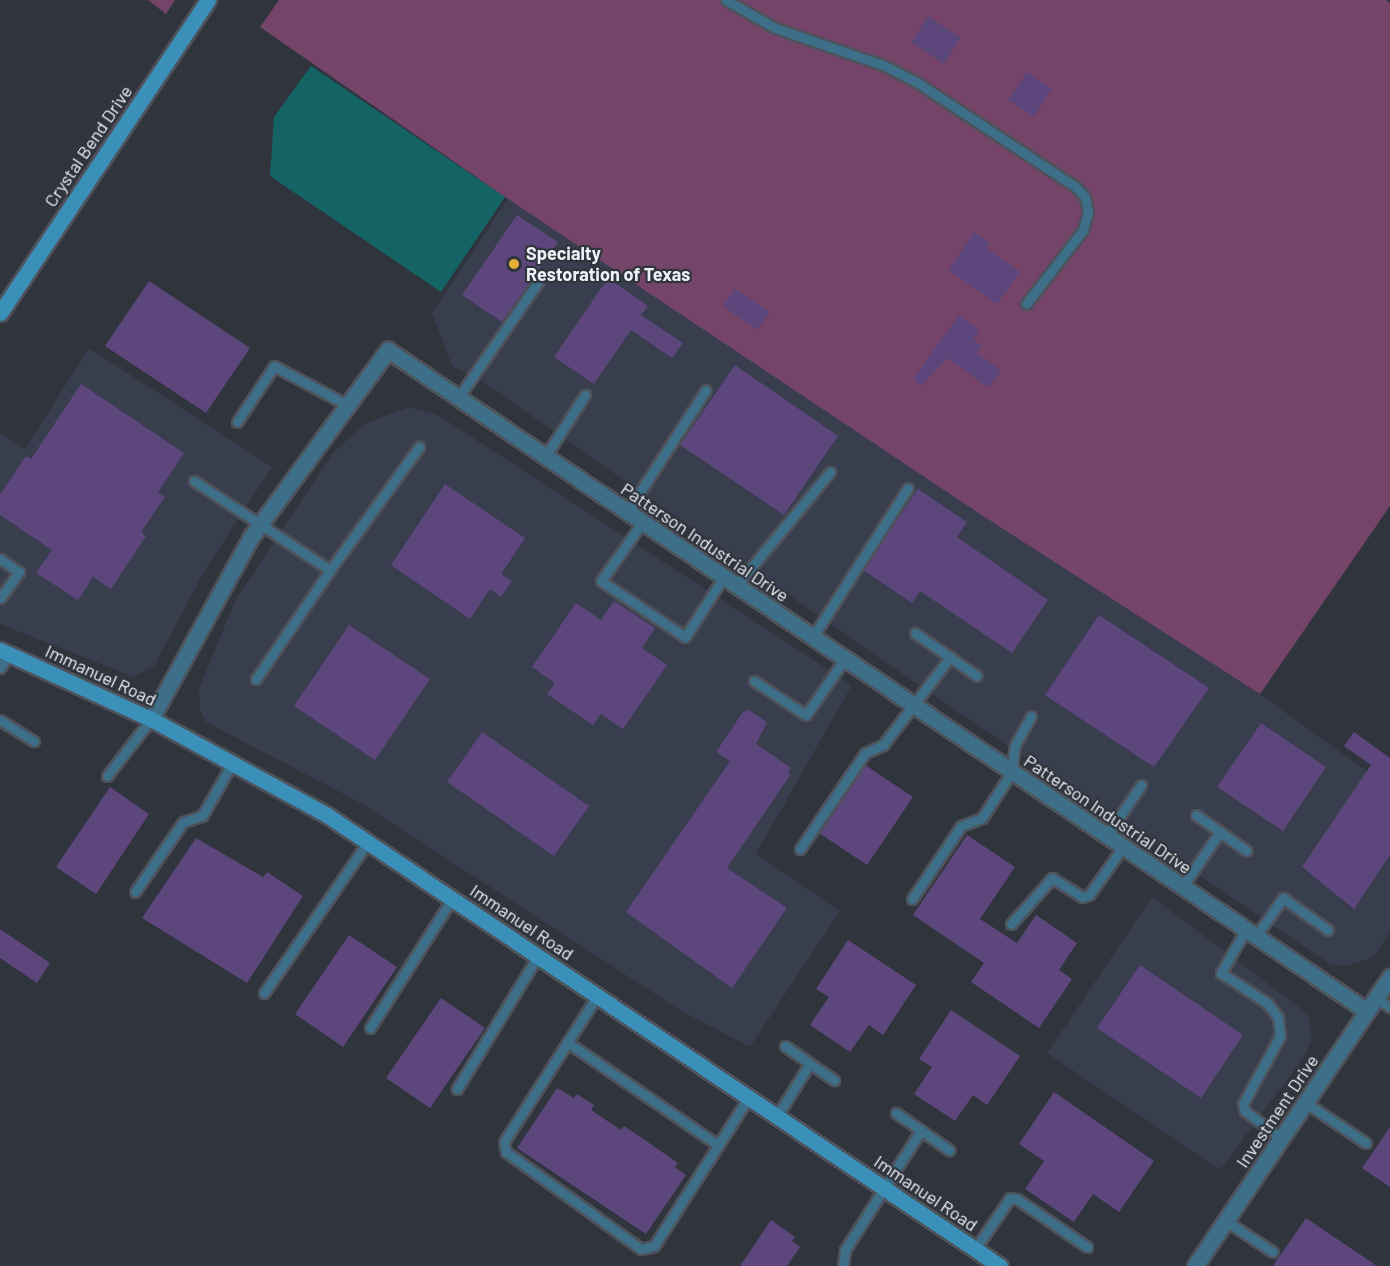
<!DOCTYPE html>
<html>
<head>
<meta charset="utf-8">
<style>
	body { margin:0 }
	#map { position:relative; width:1390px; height:1266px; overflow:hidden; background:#30343d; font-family:Barlow,sans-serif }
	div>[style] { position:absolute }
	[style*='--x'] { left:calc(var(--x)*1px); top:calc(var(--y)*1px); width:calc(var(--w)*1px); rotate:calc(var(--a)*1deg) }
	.built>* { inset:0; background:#383e4d }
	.green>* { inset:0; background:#744569 }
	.water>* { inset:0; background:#146365 }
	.building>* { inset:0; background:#5c467c }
	.roads { filter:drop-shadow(2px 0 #4e525b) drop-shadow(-2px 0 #4e525b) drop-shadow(0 2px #4e525b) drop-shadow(0 -2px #4e525b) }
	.lane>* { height:9px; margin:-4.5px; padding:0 4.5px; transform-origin:4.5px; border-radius:4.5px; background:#3e6f89 }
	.street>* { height:15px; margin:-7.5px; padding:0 7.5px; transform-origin:7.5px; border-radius:7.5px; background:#3e6f89 }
	.secondary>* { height:15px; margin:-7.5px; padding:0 7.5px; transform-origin:7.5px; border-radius:7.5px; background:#3b90b9 }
	.dots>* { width:16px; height:16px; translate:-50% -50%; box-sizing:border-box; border:3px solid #30343d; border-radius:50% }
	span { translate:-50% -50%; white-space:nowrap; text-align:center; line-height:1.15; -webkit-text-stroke:4.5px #30343d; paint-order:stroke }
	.street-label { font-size:18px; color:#eef1f7 }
	.poi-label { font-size:18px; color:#eef1f7; font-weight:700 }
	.left { translate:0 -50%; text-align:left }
</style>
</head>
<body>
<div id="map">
	<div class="built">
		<div style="clip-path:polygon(509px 197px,1260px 694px,1390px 788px,1390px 932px,1373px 958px,1344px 966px,1330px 964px,882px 660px,482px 381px,452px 366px,432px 313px)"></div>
		<div style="clip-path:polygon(89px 348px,272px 467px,205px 570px,154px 666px,134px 677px,0 624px,0 433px,25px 449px)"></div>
		<div style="clip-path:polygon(409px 407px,438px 415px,852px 685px,756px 854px,840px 911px,750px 1047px,683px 1012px,361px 803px,206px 722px,200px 710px,199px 689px,235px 601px,332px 454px,364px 424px)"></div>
		<div style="clip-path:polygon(1152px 897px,1308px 1014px,1312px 1039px,1304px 1057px,1220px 1170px,1047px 1053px)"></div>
	</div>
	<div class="green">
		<div style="clip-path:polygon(148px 0,175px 0,166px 14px)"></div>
		<div style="clip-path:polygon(279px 0,1386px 0,1390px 3px,1390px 506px,1260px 694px,980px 514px,505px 197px,260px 27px)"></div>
	</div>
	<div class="water">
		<div style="clip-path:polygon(311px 66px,505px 197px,441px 292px,270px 176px,274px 117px)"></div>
	</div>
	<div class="building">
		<div style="clip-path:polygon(928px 16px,961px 38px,944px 64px,911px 42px)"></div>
		<div style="clip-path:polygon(1027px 72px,1052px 89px,1034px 117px,1008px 100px)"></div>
		<div style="clip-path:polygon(517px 215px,558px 242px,502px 322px,462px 295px)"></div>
		<div style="clip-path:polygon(974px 232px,990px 243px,986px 248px,1020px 272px,997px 304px,948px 270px)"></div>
		<div style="clip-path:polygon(608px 278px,648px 306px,641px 315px,683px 343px,672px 358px,631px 330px,594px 384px,554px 357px)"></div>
		<div style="clip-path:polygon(149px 281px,250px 348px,206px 413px,105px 346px)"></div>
		<div style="clip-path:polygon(735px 289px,770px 312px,758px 330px,723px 306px)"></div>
		<div style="clip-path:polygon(959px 315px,979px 330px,973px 339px,982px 346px,977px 353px,1001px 370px,989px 388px,947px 358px,921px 386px,913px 379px)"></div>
		<div style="clip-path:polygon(735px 365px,838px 436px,784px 515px,680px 445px)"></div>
		<div style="clip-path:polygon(81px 384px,184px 453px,158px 492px,165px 497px,141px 532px,146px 536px,111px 589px,93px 577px,78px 600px,36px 573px,52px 550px,0 515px,0 495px,26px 456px,31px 459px)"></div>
		<div style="clip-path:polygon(445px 484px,525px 538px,501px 574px,512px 581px,501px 597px,490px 589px,470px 619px,391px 565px)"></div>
		<div style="clip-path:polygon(918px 489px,967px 522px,957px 537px,1048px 600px,1012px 653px,920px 591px,912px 603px,863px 570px)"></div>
		<div style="clip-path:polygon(614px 601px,655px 628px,642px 648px,667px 665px,623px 729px,601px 714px,593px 725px,547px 694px,555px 683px,532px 667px,576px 603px,601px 620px)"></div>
		<div style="clip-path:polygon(1099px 615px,1209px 688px,1154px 767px,1045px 695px)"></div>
		<div style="clip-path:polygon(349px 625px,430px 679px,375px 760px,294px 706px)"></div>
		<div style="clip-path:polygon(749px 710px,767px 722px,756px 744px,791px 768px,788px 772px,791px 774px,727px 868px,787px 908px,732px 988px,626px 912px,730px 761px,716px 752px,743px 712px)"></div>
		<div style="clip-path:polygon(1261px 723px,1326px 767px,1283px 831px,1217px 787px)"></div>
		<div style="clip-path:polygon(482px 732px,589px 806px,554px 856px,447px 782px)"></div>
		<div style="clip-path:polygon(1354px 732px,1390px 758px,1390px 855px,1354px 909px,1302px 867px,1371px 765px,1344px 746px)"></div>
		<div style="clip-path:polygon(865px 765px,913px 797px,867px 865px,819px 833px)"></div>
		<div style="clip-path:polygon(110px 787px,149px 814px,96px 894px,56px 867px)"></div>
		<div style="clip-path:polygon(967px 835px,1015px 867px,980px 919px,1017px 943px,1036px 915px,1077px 943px,1059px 970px,1072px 979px,1039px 1028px,971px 982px,984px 963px,913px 915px)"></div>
		<div style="clip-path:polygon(196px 838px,263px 877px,267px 872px,303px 896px,247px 983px,142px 918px)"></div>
		<div style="clip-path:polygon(0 929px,50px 963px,37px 983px,0 958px)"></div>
		<div style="clip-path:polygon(349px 935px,397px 967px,343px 1047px,295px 1014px)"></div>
		<div style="clip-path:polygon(848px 940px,916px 985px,883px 1035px,869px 1025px,850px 1052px,810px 1025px,829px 997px,816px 989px)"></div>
		<div style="clip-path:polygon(1140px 965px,1243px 1035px,1201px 1098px,1097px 1028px)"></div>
		<div style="clip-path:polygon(441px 998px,485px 1028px,430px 1108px,386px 1078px)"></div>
		<div style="clip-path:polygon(951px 1010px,1020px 1056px,987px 1105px,973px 1095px,955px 1121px,914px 1094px,932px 1067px,919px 1059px)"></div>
		<div style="clip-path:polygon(557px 1088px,574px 1098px,577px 1094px,594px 1105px,591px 1110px,621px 1130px,624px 1126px,642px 1138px,678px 1163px,675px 1167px,686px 1175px,646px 1234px,517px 1148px)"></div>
		<div style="clip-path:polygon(1054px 1092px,1154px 1161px,1119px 1212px,1093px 1194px,1074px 1222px,1025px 1189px,1044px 1161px,1019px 1144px)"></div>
		<div style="clip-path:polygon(1390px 1127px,1390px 1187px,1362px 1168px)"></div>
		<div style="clip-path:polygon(1306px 1218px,1377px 1266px,1273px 1266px)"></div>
		<div style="clip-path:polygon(771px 1220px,795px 1237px,792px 1241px,800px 1247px,787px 1266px,740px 1266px)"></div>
	</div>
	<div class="roads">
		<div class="lane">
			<div style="--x:726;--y:0;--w:56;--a:29.7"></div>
			<div style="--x:775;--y:28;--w:114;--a:18.9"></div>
			<div style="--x:883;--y:65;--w:39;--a:27"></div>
			<div style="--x:918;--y:83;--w:189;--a:33.4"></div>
			<div style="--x:1076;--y:187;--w:13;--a:48"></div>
			<div style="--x:1085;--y:197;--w:15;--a:79"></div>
			<div style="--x:1088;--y:212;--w:19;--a:106"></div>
			<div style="--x:1083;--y:230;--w:93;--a:127.6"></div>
			<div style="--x:458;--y:398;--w:141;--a:-55.4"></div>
			<div style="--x:237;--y:422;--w:67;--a:-56.5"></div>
			<div style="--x:274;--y:366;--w:83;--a:28.1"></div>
			<div style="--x:545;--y:457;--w:74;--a:-57.2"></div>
			<div style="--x:194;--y:481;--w:163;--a:33.2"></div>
			<div style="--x:330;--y:570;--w:132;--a:124.2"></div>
			<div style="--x:627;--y:512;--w:145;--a:-57.1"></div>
			<div style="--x:642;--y:523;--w:71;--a:125.3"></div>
			<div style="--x:601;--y:581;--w:101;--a:33.7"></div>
			<div style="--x:685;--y:637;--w:70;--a:-57.2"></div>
			<div style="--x:0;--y:559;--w:23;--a:34"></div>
			<div style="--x:19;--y:572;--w:32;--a:126"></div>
			<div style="--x:330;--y:570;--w:152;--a:-54.1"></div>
			<div style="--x:736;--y:586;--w:148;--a:-50.5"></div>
			<div style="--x:915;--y:633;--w:75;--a:34.7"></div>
			<div style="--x:812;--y:638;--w:178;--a:-57.4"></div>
			<div style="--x:0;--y:668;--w:17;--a:-57"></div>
			<div style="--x:754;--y:681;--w:62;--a:33.2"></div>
			<div style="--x:806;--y:715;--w:67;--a:-55.4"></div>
			<div style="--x:0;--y:720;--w:40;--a:32"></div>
			<div style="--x:107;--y:776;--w:72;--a:-52.3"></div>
			<div style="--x:1196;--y:815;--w:62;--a:35.2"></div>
			<div style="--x:1106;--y:836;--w:62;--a:-55.5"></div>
			<div style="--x:800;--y:849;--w:116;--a:-55.9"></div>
			<div style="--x:865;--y:753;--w:20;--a:-24"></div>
			<div style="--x:883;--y:745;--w:111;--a:-52.7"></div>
			<div style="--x:1182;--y:887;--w:67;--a:-55.4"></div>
			<div style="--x:135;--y:892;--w:85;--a:-55.6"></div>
			<div style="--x:183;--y:822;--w:20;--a:-18"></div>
			<div style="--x:202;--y:816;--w:62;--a:-60.1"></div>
			<div style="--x:912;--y:899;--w:88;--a:-56.1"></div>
			<div style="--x:961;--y:826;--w:22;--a:-21"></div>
			<div style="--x:982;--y:818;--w:54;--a:-57.2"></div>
			<div style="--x:1011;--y:773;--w:28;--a:-82"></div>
			<div style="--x:1015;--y:745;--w:33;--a:-61"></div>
			<div style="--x:1011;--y:924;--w:62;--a:-48.3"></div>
			<div style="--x:1052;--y:878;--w:36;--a:32"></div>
			<div style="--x:1082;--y:897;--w:7;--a:-16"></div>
			<div style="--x:1089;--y:895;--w:59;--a:-54.7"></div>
			<div style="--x:1246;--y:929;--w:51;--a:119.6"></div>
			<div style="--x:1221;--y:973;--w:55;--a:33.1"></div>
			<div style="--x:1267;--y:1003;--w:18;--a:52"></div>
			<div style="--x:1278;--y:1017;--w:19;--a:84"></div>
			<div style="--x:1280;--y:1036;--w:77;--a:118.6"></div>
			<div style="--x:1243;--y:1104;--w:7;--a:74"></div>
			<div style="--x:1245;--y:1111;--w:46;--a:37.1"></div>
			<div style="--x:1256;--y:936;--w:47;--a:-54.6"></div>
			<div style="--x:1283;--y:898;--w:55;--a:35.4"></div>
			<div style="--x:264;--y:993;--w:182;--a:-55.5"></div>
			<div style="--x:597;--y:996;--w:173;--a:122.5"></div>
			<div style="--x:504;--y:1142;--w:10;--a:79"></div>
			<div style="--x:506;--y:1152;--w:166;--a:35.7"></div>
			<div style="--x:641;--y:1249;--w:13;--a:-13"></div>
			<div style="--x:654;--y:1246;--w:177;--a:-57.5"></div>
			<div style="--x:1376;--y:998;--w:17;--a:33"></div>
			<div style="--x:370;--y:1028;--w:153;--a:-57.6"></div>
			<div style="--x:567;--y:1042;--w:183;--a:34.3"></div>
			<div style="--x:785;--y:1046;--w:60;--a:34.8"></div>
			<div style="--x:457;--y:1089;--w:156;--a:-58.7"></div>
			<div style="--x:1306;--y:1103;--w:72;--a:33.7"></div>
			<div style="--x:896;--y:1113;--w:65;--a:34.9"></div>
			<div style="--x:777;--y:1116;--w:62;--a:-58.1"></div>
			<div style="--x:1226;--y:1221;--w:56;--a:33.4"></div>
			<div style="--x:975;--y:1249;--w:62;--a:-55.5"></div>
			<div style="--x:1010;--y:1198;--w:7;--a:8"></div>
			<div style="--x:1017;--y:1199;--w:85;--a:34.4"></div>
			<div style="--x:843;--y:1266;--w:16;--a:-83"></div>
			<div style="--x:845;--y:1250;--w:142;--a:-57.7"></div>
		</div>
		<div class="street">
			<div style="--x:151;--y:719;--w:208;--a:-61.2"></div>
			<div style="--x:251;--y:537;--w:232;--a:-53.8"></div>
			<div style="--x:388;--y:350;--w:1181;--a:34.03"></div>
			<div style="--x:1195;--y:1266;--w:349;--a:-56"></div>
		</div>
		<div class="secondary">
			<div style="--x:0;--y:313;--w:376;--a:-56.4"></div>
			<div style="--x:0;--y:650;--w:166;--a:24.6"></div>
			<div style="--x:151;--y:719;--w:200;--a:28.6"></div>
			<div style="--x:327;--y:815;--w:810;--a:33.83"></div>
		</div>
	</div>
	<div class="dots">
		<div style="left:514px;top:264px;background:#e7ac36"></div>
	</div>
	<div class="street-label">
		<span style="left:88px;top:146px;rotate:-56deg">Crystal Bend Drive</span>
		<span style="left:705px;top:542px;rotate:34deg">Patterson Industrial Drive</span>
		<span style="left:101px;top:675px;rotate:25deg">Immanuel Road</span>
		<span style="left:1108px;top:814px;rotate:34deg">Patterson Industrial Drive</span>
		<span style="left:522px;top:922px;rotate:34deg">Immanuel Road</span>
		<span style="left:1277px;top:1111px;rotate:-56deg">Investment Drive</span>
		<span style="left:926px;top:1193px;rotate:34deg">Immanuel Road</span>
	</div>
	<div class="poi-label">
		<span class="left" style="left:526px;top:264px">Specialty<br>Restoration of Texas</span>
	</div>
</div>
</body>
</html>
